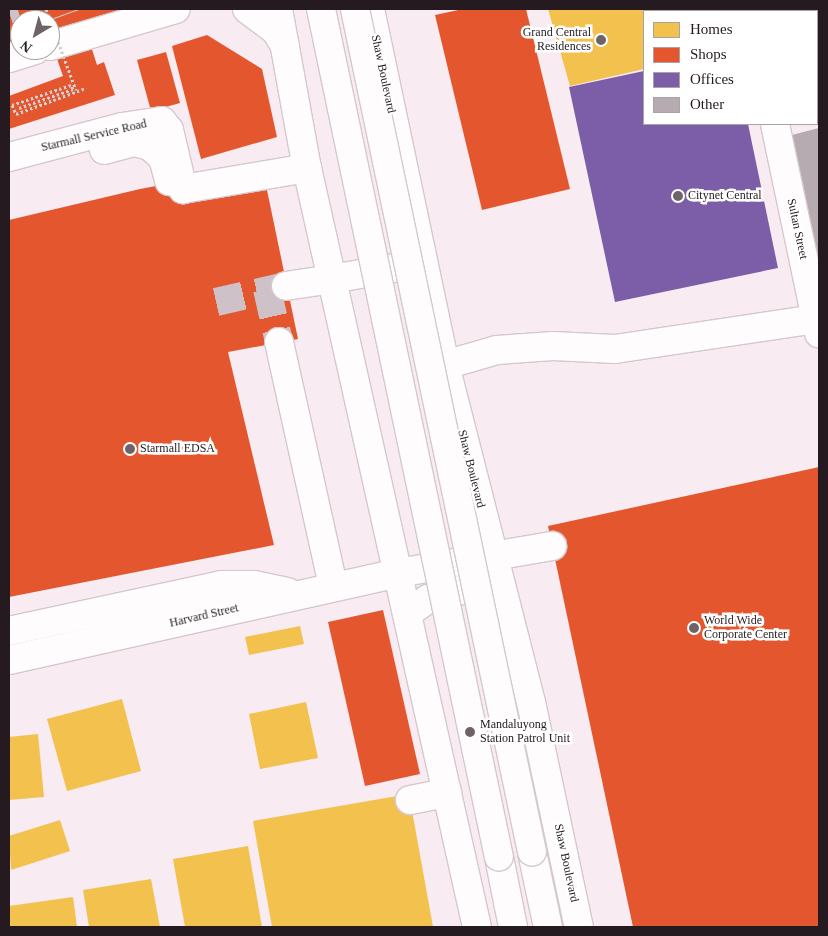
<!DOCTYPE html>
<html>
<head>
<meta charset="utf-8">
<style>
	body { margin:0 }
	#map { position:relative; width:828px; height:936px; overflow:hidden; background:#f8ebf1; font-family:"Times New Roman",serif }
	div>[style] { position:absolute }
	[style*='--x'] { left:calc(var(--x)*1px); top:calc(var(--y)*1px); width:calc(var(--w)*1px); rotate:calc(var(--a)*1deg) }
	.homes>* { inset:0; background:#f2c14e }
	.shops>* { inset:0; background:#e4572e }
	.offices>* { inset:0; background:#7b5ea7 }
	.building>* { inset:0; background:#b5abb0 }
	.minor-tunnel>* { height:28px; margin-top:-14px; transform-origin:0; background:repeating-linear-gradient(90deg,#cec1c7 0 28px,transparent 0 42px) }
	.highway-tunnel>* { height:28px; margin-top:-14px; transform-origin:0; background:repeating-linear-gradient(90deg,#cec1c7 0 28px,transparent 0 42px) }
	.path>* { height:3px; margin-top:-1.5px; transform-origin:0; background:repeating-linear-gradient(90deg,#d3ced1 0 2.5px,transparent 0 5px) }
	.roads { filter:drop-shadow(1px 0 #d4c8ce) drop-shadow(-1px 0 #d4c8ce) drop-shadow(0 1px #d4c8ce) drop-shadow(0 -1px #d4c8ce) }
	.minor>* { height:28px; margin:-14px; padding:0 14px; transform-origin:14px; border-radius:14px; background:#fefcfd }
	.major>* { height:28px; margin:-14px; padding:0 14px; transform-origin:14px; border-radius:14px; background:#fefcfd }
	.highway>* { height:28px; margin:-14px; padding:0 14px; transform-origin:14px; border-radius:14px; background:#fefcfd }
	.tram>* { height:1px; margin:-0.5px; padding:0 0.5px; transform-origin:0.5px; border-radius:0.5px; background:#cdc9cb }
	.path-bridge>* { height:3px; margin-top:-1.5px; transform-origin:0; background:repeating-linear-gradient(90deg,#d3ced1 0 2.5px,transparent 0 5px) }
	.bridges { filter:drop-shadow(1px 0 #d4c8ce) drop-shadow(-1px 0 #d4c8ce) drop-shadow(0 1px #d4c8ce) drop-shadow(0 -1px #d4c8ce) }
	.major-bridge>* { height:28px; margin:-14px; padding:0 14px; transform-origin:14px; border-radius:14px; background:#fefcfd }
	.dots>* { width:14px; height:14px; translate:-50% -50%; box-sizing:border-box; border:2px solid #fff; border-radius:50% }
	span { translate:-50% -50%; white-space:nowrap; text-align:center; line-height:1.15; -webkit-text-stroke:5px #fff; paint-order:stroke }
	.poi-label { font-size:12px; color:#251a1f }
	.right { translate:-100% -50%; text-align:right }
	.left { translate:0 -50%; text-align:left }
	.street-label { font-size:12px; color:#251a1f }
	.frame { position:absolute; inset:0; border:10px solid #251a1f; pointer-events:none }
	.legend { position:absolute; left:643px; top:10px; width:175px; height:115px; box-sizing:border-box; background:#fff; border:1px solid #a8a3a5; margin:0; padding:6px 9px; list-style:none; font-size:15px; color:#251a1f }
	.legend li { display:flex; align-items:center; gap:10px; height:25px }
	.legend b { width:25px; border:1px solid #a8a3a5 }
	.north { position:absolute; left:10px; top:10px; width:50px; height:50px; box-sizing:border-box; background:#fff; border:1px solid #a8a3a5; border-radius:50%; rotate:217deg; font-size:14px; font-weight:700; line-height:20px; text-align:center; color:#251a1f }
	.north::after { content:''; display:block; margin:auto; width:18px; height:22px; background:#6f6368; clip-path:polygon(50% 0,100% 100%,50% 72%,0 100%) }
</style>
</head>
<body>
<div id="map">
	<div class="homes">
		<div style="clip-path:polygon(548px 9px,720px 9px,720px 11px,644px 11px,644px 69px,570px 86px)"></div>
		<div style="clip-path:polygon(300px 626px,304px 644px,249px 655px,245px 637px)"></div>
		<div style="clip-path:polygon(122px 699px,141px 771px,67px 791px,47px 719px)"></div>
		<div style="clip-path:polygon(306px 702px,318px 758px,260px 769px,249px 714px)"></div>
		<div style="clip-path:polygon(38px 734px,44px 797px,9px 800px,9px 737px)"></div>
		<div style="clip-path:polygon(409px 794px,433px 927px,272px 927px,253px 821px)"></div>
		<div style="clip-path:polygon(60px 820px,70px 851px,11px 870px,9px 836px)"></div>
		<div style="clip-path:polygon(248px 846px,262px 927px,185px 927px,173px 859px)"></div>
		<div style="clip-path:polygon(151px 879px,160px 927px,89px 927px,83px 890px)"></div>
		<div style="clip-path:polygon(73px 897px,77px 927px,9px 927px,9px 906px)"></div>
	</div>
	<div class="shops">
		<div style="clip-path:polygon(9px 9px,140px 9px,85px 27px,97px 65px,104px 62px,115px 95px,9px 129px,9px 96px,63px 76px,50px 39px,50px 20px,20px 20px,20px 49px,9px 52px)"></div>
		<div style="clip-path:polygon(463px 9px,526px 9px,570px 189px,482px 210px,435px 15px)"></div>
		<div style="clip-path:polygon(207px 35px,262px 69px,277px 137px,201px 159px,172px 46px)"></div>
		<div style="clip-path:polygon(166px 52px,180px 103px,151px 111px,137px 60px)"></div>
		<div style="clip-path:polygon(262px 166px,298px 339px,228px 352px,274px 545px,9px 597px,9px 220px,140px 189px)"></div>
		<div style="clip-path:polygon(819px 467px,819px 927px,633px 927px,548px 526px)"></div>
		<div style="clip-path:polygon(383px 610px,420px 774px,365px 786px,328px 622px)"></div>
	</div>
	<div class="offices">
		<div style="clip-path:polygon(644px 71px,644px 124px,748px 124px,778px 268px,615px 302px,569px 87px)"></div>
	</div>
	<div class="building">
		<div style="clip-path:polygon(817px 56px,819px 56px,817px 87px)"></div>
		<div style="clip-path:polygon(819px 128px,819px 253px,817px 253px,788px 136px)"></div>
	</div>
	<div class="minor-tunnel">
		<div style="--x:267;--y:289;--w:54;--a:77.2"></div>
		<div style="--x:216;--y:302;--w:72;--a:-12.9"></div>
	</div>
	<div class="highway-tunnel">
		<div style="--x:9;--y:12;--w:9;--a:-18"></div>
	</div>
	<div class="path">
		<div style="--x:19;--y:108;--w:57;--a:-19.4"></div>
		<div style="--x:73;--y:89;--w:4;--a:-117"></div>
		<div style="--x:71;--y:85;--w:62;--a:161.3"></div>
		<div style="--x:12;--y:105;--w:10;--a:66"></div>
		<div style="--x:16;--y:114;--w:75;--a:-20.4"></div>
	</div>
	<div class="roads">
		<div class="minor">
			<div style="--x:751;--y:9;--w:2;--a:90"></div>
			<div style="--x:782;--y:11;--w:8;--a:-14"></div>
			<div style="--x:775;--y:124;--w:214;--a:78.1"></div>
			<div style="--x:104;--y:150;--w:31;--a:-15"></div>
			<div style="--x:134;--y:142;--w:16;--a:14"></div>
			<div style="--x:150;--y:146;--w:18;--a:43"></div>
			<div style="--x:163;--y:158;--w:24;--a:75"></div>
			<div style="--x:9;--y:157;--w:117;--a:-14.9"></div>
			<div style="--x:122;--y:127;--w:40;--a:-8.5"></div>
			<div style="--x:162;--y:121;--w:11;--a:52"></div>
			<div style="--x:169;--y:130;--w:61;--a:76.7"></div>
			<div style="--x:183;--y:189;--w:126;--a:-9.6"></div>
			<div style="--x:286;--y:286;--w:47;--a:-8.7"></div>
			<div style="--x:279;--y:342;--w:249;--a:77.5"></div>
			<div style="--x:445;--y:365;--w:54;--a:-16.1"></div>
			<div style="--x:497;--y:350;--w:56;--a:-4.1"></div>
			<div style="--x:553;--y:346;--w:62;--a:2.8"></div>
			<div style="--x:615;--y:349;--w:202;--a:-8.5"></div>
			<div style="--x:493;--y:556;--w:60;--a:-9.6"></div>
			<div style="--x:9;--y:631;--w:217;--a:-12.2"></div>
			<div style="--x:221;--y:585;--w:33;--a:0"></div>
			<div style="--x:254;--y:585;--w:34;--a:12"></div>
			<div style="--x:9;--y:660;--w:400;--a:-12.6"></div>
			<div style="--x:410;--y:800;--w:38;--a:-11"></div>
		</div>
		<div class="major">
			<div style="--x:278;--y:9;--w:162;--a:79.7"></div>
			<div style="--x:307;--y:168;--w:778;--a:77.38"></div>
			<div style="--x:370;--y:9;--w:364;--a:78.1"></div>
			<div style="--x:445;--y:365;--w:348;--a:75.7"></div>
			<div style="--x:531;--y:702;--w:230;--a:78"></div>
			<div style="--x:332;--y:279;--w:92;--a:-10"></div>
			<div style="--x:399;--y:573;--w:96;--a:-10.3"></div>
			<div style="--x:407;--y:614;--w:26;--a:-36"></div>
			<div style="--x:428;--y:599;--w:26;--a:-18"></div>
			<div style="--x:453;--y:591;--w:25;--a:-5"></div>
			<div style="--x:478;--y:589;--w:21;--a:11"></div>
			<div style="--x:532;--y:852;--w:77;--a:78"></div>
			<div style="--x:499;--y:857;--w:71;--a:78.7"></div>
		</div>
		<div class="highway">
			<div style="--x:247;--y:9;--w:36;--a:37"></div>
			<div style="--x:276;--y:31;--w:17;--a:59"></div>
			<div style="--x:50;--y:46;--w:131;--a:-16.4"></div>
			<div style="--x:9;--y:58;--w:27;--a:-17"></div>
		</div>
	</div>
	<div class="tram">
		<div style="--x:48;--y:20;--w:33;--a:-20"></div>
		<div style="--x:9;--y:34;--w:12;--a:-20"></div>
	</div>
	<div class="path-bridge">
		<div style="--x:46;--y:9;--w:86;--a:69.7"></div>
	</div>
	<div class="bridges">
		<div class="major-bridge">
			<div style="--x:321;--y:9;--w:866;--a:78.15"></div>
			<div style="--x:355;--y:9;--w:861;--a:78.14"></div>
		</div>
	</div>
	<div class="dots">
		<div style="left:601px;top:40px;background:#6f6368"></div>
		<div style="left:678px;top:196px;background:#6f6368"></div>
		<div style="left:130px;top:449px;background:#6f6368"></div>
		<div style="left:694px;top:628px;background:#6f6368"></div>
		<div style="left:470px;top:732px;background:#6f6368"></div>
	</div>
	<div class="poi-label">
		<span class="right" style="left:591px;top:40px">Grand Central<br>Residences</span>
		<span class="left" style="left:688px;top:196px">Citynet Central</span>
		<span class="left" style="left:140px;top:449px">Starmall EDSA</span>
		<span class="left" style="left:704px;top:628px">World Wide<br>Corporate Center</span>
		<span class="left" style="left:480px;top:732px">Mandaluyong<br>Station Patrol Unit</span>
	</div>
	<div class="street-label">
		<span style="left:383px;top:74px;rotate:78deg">Shaw Boulevard</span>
		<span style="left:94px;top:136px;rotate:-13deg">Starmall Service Road</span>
		<span style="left:797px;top:229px;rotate:78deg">Sultan Street</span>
		<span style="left:471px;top:469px;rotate:76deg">Shaw Boulevard</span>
		<span style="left:204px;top:616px;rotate:-13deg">Harvard Street</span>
		<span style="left:566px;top:863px;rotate:78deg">Shaw Boulevard</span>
	</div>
	<div class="frame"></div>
	<ul class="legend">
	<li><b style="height:14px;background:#f2c14e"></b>Homes</li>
	<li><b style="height:14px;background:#e4572e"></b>Shops</li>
	<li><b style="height:14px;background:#7b5ea7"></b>Offices</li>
	<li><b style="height:14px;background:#b5abb0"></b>Other</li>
	</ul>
	<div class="north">N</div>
</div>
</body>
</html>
